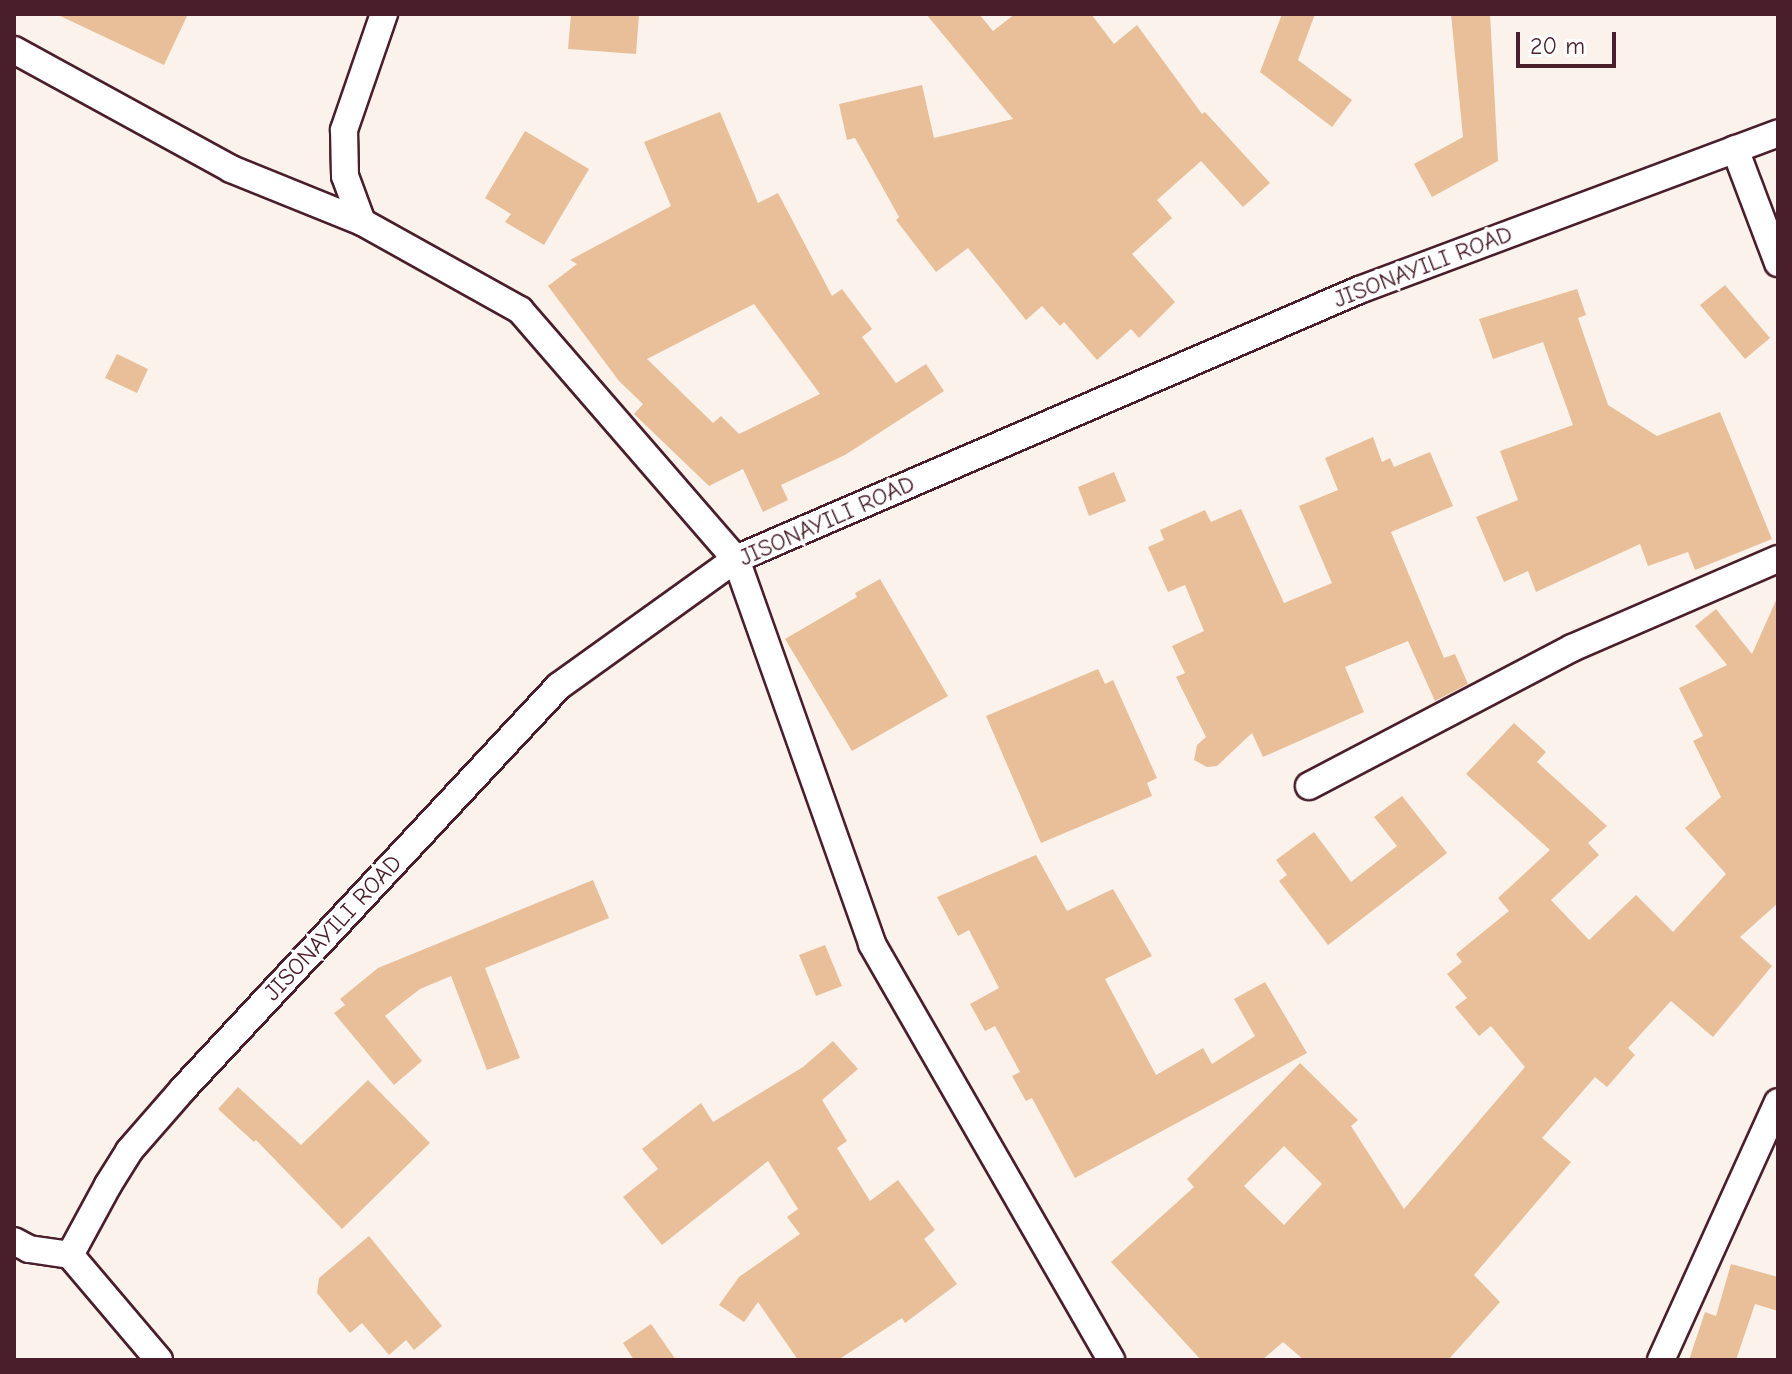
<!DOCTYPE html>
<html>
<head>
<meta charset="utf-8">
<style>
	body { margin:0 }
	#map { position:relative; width:1792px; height:1374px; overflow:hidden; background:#fbf2eb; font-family:"Comic Neue",sans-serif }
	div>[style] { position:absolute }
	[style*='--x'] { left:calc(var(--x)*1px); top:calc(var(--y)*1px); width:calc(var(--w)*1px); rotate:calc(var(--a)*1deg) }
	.building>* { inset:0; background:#e9bf99 }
	.roads { filter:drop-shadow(2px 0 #4a1f2b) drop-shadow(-2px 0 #4a1f2b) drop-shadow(0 2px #4a1f2b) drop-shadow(0 -2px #4a1f2b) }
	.street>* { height:26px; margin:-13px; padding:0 13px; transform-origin:13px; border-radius:13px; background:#fff }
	span { translate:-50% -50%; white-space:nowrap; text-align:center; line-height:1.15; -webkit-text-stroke:8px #fff; paint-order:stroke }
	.street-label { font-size:24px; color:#4a1f2b }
	.frame { position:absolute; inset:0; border:16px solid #4a1f2b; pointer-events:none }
	.scale { position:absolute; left:1516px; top:32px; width:100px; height:36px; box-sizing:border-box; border:4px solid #4a1f2b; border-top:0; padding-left:10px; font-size:24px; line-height:28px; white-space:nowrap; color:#4a1f2b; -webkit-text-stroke:6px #fff; paint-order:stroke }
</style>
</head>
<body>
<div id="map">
	<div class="building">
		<div style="clip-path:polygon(56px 14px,188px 14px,164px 65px)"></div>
		<div style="clip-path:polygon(571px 14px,639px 14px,636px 54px,568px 49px)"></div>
		<div style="clip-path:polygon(926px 14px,979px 14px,993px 31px,1015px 14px,1091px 14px,1114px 44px,1137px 25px,1202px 114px,1205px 112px,1270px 183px,1243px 207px,1201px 161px,1157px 200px,1172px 218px,1132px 254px,1175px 302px,1139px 338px,1131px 329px,1097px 360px,1064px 322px,1060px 326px,1042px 306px,1026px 320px,968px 248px,936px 272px,896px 220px,899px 217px,855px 138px,847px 140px,839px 104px,922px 85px,934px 138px,1013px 119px)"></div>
		<div style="clip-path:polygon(1282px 14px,1315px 14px,1298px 60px,1352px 100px,1332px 127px,1260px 72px)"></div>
		<div style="clip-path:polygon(1451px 14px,1490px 14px,1498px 161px,1432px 197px,1414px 164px,1463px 137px)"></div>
		<div style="clip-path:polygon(evenodd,720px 112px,758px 203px,778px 193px,832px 296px,842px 289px,872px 329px,862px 337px,896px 383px,926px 364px,944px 391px,845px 455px,781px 485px,788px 500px,763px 512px,743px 469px,709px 486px,634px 414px,643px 404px,619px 381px,548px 286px,577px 264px,570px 260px,671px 206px,644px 142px,720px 112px,754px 304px,820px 394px,739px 434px,721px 416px,713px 423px,647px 359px,754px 304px)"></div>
		<div style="clip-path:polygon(525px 131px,589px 169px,544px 245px,505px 222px,511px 214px,485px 198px)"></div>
		<div style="clip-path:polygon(1725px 285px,1770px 338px,1745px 359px,1700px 305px)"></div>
		<div style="clip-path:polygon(1577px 289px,1586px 315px,1578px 318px,1608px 405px,1657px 436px,1720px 412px,1772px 539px,1695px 570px,1688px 552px,1648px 566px,1640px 544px,1536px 592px,1528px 571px,1504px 582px,1476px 517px,1518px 500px,1500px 451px,1573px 425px,1543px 342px,1493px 359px,1479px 319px)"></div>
		<div style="clip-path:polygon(117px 354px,148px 369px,137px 393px,105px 378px)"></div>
		<div style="clip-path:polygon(1373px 437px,1382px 462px,1390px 458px,1394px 467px,1430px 452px,1453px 506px,1391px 532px,1444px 658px,1455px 654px,1468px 684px,1435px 701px,1408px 641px,1345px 667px,1364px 712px,1263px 757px,1252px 733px,1217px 766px,1207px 767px,1194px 760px,1197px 745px,1206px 737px,1176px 677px,1185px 673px,1172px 646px,1204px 631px,1185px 585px,1168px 592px,1148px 547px,1164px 540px,1160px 530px,1205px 510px,1211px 522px,1241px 509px,1284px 603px,1332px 583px,1299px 506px,1338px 490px,1325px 458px)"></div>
		<div style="clip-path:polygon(1114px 472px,1126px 501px,1089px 516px,1078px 487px)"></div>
		<div style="clip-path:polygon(880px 579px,948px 696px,852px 751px,785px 639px,857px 597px,855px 593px)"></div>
		<div style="clip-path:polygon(evenodd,1778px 596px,1778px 903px,1740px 937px,1772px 966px,1713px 1037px,1671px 1001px,1628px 1048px,1635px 1055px,1607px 1087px,1595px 1077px,1542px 1138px,1571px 1162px,1474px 1275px,1500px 1302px,1448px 1360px,1304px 1360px,1283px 1342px,1262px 1360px,1201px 1360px,1111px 1262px,1194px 1187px,1187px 1179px,1300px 1063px,1358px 1120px,1351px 1126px,1404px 1209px,1525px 1067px,1491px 1026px,1479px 1036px,1455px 1007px,1467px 998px,1447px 974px,1462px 962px,1456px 954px,1509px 911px,1498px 898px,1550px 850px,1466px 774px,1514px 723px,1546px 752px,1537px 762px,1607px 826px,1588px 843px,1599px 855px,1551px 900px,1589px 940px,1636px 895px,1673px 932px,1726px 874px,1685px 828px,1721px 797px,1693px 741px,1703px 736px,1679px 688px,1727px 665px,1695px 626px,1716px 609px,1752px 654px,1778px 596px,1284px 1146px,1322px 1184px,1284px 1225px,1244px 1186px,1284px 1146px)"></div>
		<div style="clip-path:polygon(1098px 669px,1105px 684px,1113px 680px,1157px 778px,1147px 783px,1152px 796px,1041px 843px,986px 716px)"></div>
		<div style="clip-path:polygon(1402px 796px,1447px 853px,1328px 945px,1279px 881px,1287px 875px,1276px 860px,1314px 832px,1351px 882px,1397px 846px,1374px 817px)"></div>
		<div style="clip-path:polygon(1036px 855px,1067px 911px,1113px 889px,1152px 956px,1105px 979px,1156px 1075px,1203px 1048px,1212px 1064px,1255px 1036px,1234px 999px,1265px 982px,1307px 1053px,1075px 1178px,1032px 1098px,1026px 1101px,1012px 1076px,1020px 1072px,995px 1026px,985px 1031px,970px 1004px,999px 988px,969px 930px,958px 936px,937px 897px)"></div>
		<div style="clip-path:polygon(593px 880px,609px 918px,485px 968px,520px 1058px,487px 1070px,451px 976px,420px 989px,385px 1016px,422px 1061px,394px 1085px,334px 1013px,345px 1005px,340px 999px,378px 968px)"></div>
		<div style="clip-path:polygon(825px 945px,842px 986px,816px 996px,799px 955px)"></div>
		<div style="clip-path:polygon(833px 1041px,858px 1069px,822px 1100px,847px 1141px,837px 1148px,870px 1201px,898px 1180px,935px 1230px,924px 1239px,957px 1284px,905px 1323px,902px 1318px,838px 1360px,798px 1360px,758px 1302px,744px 1322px,719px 1305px,739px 1277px,800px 1234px,787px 1217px,798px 1209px,768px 1161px,662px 1245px,623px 1197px,658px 1169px,642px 1149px,701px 1103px,713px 1122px,803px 1067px)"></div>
		<div style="clip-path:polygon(368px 1080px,430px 1143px,342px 1229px,256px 1140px,254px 1142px,218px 1109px,238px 1087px,301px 1145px)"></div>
		<div style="clip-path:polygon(369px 1236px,442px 1326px,414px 1350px,406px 1340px,389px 1355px,362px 1323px,350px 1333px,317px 1293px,319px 1278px)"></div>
		<div style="clip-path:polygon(1731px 1264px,1778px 1277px,1778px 1311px,1755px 1304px,1736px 1360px,1689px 1360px,1705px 1312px,1716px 1316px)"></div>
		<div style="clip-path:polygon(651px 1324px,676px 1360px,634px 1360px,623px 1343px)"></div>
	</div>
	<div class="roads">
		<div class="street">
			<div style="--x:14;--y:50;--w:247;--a:28.7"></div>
			<div style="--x:231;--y:169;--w:141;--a:22"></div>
			<div style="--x:362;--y:222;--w:181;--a:29.1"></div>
			<div style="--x:520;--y:310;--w:330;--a:49.1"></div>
			<div style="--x:736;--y:559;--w:408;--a:70.5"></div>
			<div style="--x:872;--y:944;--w:480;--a:60.1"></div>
			<div style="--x:1735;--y:149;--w:122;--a:69.3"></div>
			<div style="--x:362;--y:222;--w:49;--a:-110.3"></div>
			<div style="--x:345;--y:176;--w:46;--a:-91.2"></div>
			<div style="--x:344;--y:130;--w:123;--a:-71"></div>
			<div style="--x:1309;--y:786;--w:297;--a:-27.7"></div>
			<div style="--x:1572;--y:648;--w:224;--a:-23.4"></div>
			<div style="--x:14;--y:1241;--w:17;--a:28"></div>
			<div style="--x:29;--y:1249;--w:41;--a:8.3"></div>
			<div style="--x:159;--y:1360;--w:138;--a:-130.3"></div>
			<div style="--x:70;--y:1255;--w:80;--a:-61.5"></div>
			<div style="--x:108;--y:1185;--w:40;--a:-58"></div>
			<div style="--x:129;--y:1151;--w:82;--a:-48.9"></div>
			<div style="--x:183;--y:1089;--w:551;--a:-46.99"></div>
			<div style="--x:559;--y:686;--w:218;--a:-35.7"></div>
			<div style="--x:736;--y:559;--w:679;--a:-23.35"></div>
			<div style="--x:1359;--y:290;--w:447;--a:-20.5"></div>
			<div style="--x:1661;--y:1360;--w:283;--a:-65.6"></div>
		</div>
	</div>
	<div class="street-label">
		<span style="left:1423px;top:267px;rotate:-21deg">JISONAYILI ROAD</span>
		<span style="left:827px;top:521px;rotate:-24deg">JISONAYILI ROAD</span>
		<span style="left:333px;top:928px;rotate:-47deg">JISONAYILI ROAD</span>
	</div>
	<div class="frame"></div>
	<div class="scale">20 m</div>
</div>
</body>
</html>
